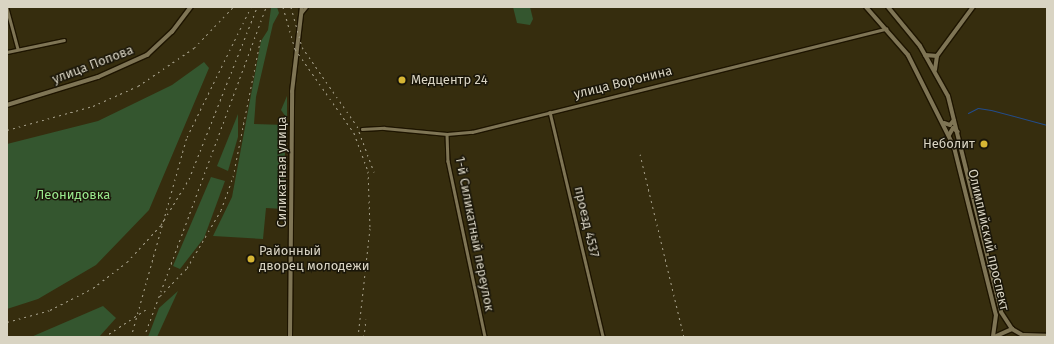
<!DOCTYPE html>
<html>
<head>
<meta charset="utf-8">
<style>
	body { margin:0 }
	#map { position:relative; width:1054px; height:344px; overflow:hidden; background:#362d0e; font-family:"Fira Sans",sans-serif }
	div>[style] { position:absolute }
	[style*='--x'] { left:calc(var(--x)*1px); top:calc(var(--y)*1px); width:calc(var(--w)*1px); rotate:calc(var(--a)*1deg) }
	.green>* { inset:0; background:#34562f }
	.stream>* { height:1px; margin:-0.5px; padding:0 0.5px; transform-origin:0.5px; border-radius:0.5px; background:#234c8b }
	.roads { filter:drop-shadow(1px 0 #1e1500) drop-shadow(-1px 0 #1e1500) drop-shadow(0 1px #1e1500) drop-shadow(0 -1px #1e1500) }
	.minor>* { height:2.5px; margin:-1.25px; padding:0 1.25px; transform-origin:1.25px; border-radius:1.25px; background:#7f7555 }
	.tertiary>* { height:3.5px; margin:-1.75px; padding:0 1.75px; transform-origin:1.75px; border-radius:1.75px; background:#7f7555 }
	.secondary>* { height:4px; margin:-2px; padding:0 2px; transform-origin:2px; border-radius:2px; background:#7f7555 }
	.rail>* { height:1px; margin-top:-0.5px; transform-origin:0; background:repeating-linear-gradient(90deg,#a49e88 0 2px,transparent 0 6px) }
	.dots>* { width:11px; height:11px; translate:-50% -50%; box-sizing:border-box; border:2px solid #1a1609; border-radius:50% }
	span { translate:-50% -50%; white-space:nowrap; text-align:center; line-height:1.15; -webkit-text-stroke:3px #1a1609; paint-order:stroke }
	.street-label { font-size:13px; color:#d9d4c3 }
	.poi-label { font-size:13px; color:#d9d4c3 }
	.left { translate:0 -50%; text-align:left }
	.right { translate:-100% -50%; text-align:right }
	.park-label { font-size:13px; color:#98e78c }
	.frame { position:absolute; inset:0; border:8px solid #d9d4c3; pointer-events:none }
</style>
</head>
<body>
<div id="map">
	<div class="green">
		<div style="clip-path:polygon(277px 7px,279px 13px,273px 24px,256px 97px,254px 124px,286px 125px,283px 209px,266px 208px,263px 239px,213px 236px,232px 197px,261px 41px,268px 30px,271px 8px)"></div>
		<div style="clip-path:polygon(513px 7px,530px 7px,533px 19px,530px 25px,517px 23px)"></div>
		<div style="clip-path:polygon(204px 62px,209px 68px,149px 210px,96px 265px,38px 299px,7px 309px,7px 144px,98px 121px,172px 85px)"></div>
		<div style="clip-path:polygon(287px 96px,287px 117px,286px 117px,281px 110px)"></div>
		<div style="clip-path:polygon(238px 114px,238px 137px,228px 171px,217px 166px)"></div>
		<div style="clip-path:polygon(211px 177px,225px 181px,204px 238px,180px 269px,173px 266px)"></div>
		<div style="clip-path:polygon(178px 291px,157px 337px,148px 337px,159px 308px)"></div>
		<div style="clip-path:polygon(103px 306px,116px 318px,99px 337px,31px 337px)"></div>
	</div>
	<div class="stream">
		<div style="--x:968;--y:113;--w:11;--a:-27"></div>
		<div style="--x:978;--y:108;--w:13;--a:9"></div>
		<div style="--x:991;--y:110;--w:58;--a:15"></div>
	</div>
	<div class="roads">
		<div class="minor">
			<div style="--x:7;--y:8;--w:42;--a:75"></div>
			<div style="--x:302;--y:12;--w:6;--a:-51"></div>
			<div style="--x:7;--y:52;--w:58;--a:-11.9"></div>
			<div style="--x:550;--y:112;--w:231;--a:76.7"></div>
			<div style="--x:362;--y:129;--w:22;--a:-3"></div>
			<div style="--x:384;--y:128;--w:63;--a:5.4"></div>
			<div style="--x:447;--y:134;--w:25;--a:-5"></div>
			<div style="--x:472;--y:132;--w:427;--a:-14"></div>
			<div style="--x:447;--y:134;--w:27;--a:88"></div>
			<div style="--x:448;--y:161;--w:180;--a:78.1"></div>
		</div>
		<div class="tertiary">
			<div style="--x:925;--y:55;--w:12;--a:5"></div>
			<div style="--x:935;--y:70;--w:14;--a:-82"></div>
			<div style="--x:937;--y:56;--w:61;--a:-53.7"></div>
			<div style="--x:7;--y:105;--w:95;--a:-17.1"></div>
			<div style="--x:98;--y:77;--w:54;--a:-24.2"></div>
			<div style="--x:147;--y:55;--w:34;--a:-43"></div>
			<div style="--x:172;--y:32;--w:31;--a:-53"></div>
			<div style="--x:290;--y:337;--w:245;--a:-89.5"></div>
			<div style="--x:292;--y:92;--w:86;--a:-83.3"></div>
		</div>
		<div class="secondary">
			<div style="--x:866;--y:7;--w:64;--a:48.8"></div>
			<div style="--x:908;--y:55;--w:103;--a:63.4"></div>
			<div style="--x:954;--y:147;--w:173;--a:76"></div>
			<div style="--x:996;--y:315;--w:22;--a:98"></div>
			<div style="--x:888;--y:7;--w:50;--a:50.6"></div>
			<div style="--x:920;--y:46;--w:57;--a:60.8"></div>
			<div style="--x:948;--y:96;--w:222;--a:76.2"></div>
			<div style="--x:1001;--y:312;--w:20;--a:57"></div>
			<div style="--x:944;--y:123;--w:6;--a:18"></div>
			<div style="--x:950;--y:125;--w:6;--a:-51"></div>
			<div style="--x:949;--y:135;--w:8;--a:-60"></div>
			<div style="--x:953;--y:128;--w:6;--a:39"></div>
			<div style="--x:1024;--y:335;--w:23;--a:2"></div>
			<div style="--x:994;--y:337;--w:20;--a:-24"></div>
			<div style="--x:1012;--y:329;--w:16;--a:30"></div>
		</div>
	</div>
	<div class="rail">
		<div style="--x:283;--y:7;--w:44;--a:74.1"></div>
		<div style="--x:295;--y:49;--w:103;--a:54.9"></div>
		<div style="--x:354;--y:133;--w:40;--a:69.8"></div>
		<div style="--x:368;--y:171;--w:57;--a:88"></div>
		<div style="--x:370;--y:228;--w:110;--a:96.3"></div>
		<div style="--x:291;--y:7;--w:41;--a:74.6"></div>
		<div style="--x:302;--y:47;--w:96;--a:55.2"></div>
		<div style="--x:357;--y:126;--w:49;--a:69.7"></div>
		<div style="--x:7;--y:130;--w:89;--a:-15.6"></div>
		<div style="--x:93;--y:106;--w:49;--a:-24"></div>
		<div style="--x:138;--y:86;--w:68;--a:-34.2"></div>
		<div style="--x:194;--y:48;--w:57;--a:-46.4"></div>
		<div style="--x:640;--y:154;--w:188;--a:76.5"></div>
		<div style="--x:160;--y:296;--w:39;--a:-46"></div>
		<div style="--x:187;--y:268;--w:67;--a:-59.6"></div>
		<div style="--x:221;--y:210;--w:35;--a:-70"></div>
		<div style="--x:233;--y:177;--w:143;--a:-78.7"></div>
		<div style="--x:7;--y:322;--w:45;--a:-15.6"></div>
		<div style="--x:50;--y:310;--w:48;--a:-27.1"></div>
		<div style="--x:93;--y:288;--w:43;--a:-37.4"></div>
		<div style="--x:127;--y:262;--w:50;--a:-47.4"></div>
		<div style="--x:161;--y:225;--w:54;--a:-58.7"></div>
		<div style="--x:189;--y:179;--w:185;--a:-68.4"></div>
		<div style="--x:104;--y:337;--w:53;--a:-33.4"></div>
		<div style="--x:131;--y:337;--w:208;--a:-74.4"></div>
		<div style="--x:187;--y:137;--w:145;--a:-63.8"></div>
		<div style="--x:144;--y:337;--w:352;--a:-69.7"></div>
		<div style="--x:364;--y:337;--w:18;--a:-84"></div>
	</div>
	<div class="dots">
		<div style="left:402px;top:80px;background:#d6b534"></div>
		<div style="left:984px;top:144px;background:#d6b534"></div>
		<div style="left:251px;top:259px;background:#d6b534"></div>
	</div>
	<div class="street-label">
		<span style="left:93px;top:65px;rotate:-21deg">улица Попова</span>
		<span style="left:623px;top:83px;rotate:-14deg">улица Воронина</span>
		<span style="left:282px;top:172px;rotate:-90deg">Силикатная улица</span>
		<span style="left:586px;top:222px;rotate:77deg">проезд 4537</span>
		<span style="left:474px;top:234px;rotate:79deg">1-й Силикатный переулок</span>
		<span style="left:988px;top:240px;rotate:77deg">Олимпийский проспект</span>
	</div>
	<div class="poi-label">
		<span class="left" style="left:411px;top:80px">Медцентр 24</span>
		<span class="right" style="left:975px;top:144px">Неболит</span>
		<span class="left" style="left:259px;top:259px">Районный<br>дворец молодежи</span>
	</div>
	<div class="park-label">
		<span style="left:73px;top:195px">Леонидовка</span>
	</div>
	<div class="frame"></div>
</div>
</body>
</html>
